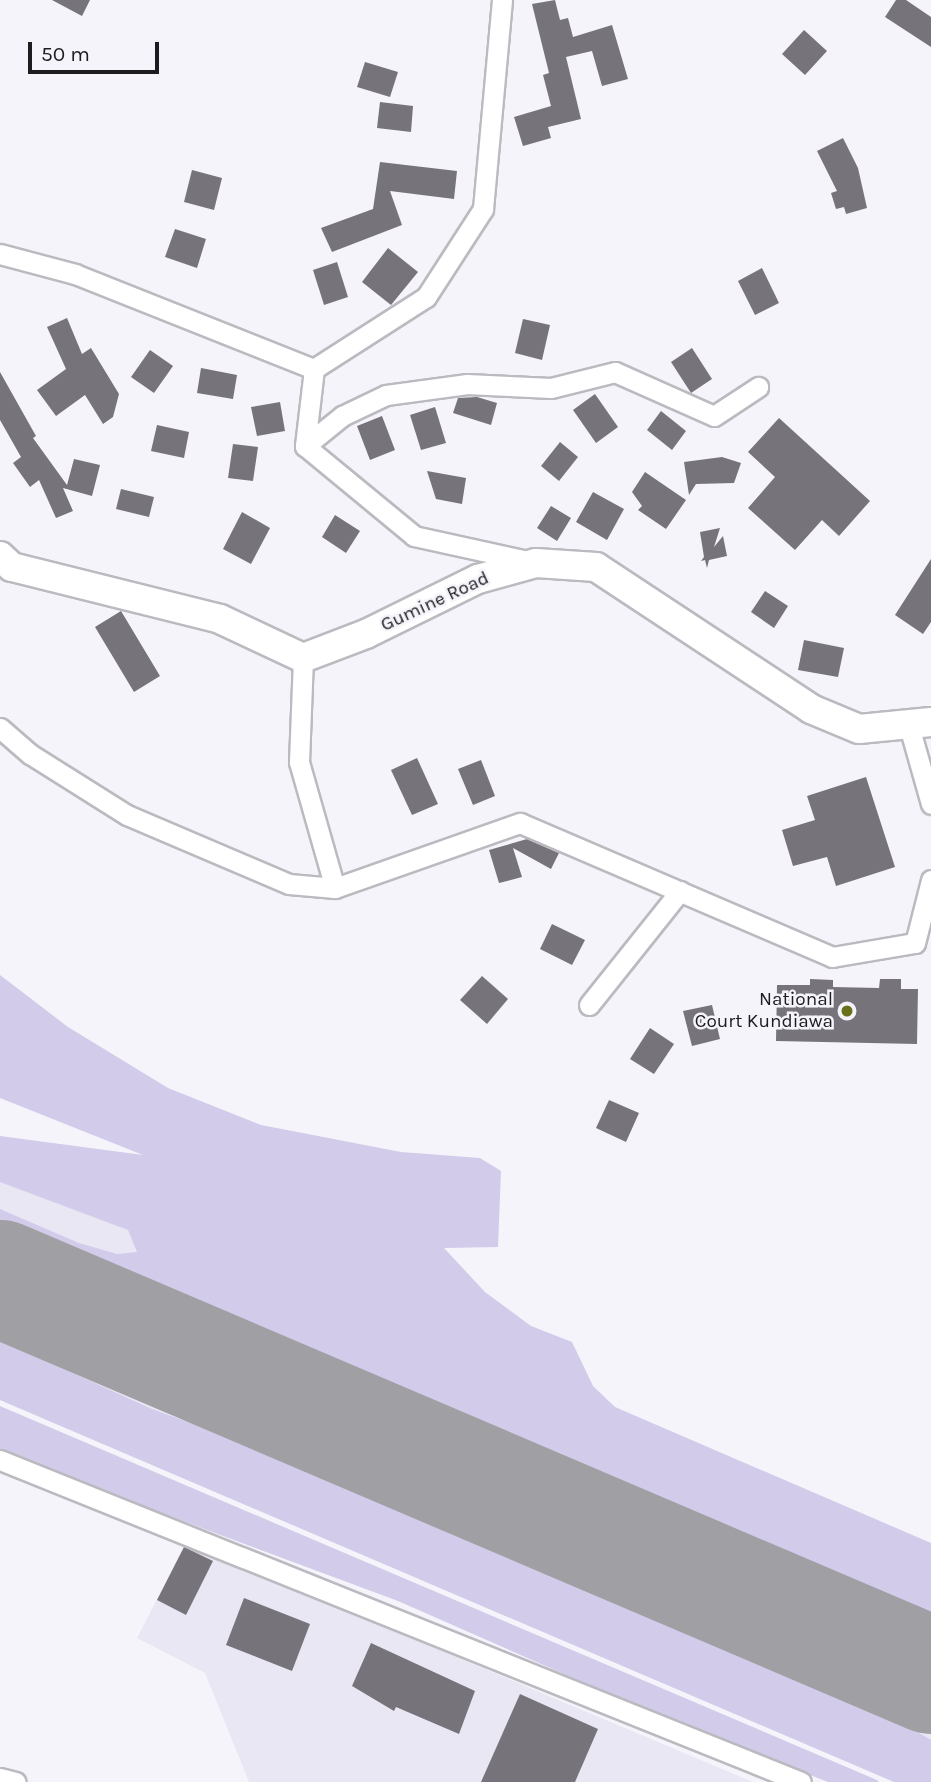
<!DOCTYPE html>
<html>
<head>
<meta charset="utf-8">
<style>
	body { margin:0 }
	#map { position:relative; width:931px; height:1782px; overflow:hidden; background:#f5f4fb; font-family:Karla,sans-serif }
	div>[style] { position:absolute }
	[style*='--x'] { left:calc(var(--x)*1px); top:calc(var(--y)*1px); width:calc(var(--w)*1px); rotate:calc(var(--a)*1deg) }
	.built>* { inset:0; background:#eae7f5 }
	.green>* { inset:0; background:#d2cbea }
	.runway>* { height:117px; margin:-58.5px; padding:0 58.5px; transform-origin:58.5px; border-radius:58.5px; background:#a0a0a4 }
	.building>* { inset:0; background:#76747a }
	.roads { filter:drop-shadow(2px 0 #bbbac0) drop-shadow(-2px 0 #bbbac0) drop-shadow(0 2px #bbbac0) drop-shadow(0 -2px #bbbac0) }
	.street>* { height:19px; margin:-9.5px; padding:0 9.5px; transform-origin:9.5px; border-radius:9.5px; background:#fff }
	.secondary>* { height:28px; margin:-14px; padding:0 14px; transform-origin:14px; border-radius:14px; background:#fff }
	.dots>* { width:19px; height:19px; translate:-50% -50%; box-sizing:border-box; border:4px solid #f5f4fb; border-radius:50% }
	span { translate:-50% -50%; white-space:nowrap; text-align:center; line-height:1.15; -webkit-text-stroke:5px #f5f4fb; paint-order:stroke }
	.street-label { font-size:19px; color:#1d1d1f }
	.poi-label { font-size:19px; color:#1d1d1f }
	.right { translate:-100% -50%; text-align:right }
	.scale { position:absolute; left:28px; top:42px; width:131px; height:32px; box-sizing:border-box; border:4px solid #1d1d1f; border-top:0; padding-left:9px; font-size:21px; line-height:24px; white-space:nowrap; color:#1d1d1f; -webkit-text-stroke:5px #f5f4fb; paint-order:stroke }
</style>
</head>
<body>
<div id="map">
	<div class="built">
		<div style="clip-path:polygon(0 1151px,931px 1547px,931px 1782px,895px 1782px,0 1400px)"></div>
		<div style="clip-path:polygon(186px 1543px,753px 1782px,249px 1782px,205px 1673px,137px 1638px)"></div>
	</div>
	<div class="green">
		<div style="clip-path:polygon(0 975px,68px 1027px,168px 1088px,261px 1125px,401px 1152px,480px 1158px,501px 1171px,498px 1247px,444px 1248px,485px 1292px,531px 1326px,572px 1342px,593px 1386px,615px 1407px,931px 1543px,931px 1631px,0 1235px,0 1209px,79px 1243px,117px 1254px,137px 1252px,128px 1230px,0 1182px,0 1136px,143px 1155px,0 1098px)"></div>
		<div style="clip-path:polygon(0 1340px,152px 1409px,265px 1450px,653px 1612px,919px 1733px,931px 1740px,931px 1782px,894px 1782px,0 1400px)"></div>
		<div style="clip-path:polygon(0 1406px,877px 1780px,879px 1782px,828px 1782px,664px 1718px,398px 1601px,0 1453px)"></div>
	</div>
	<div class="runway">
		<div style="--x:0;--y:1278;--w:1012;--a:23.09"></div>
	</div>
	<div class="building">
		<div style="clip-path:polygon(52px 0,90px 0,82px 16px)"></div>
		<div style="clip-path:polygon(555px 0,560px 20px,568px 18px,573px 37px,612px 25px,628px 79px,602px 86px,592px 51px,566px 57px,581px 119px,548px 127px,551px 138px,523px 146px,514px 117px,551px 106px,543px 75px,549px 73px,532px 4px)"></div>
		<div style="clip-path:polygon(896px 0,906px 0,931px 17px,931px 47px,885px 17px)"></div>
		<div style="clip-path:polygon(804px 30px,827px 51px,805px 75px,782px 54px)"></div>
		<div style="clip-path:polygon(365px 62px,398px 72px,390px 97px,357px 87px)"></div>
		<div style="clip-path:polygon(380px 102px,413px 106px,411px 132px,377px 128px)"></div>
		<div style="clip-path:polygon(843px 138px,858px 168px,867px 208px,846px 214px,844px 207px,836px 209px,831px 193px,837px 191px,817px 151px)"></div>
		<div style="clip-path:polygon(380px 162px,457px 171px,454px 199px,390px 191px,402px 225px,332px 252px,321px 228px,373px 209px)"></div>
		<div style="clip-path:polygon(192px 170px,222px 178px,214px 210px,184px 202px)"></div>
		<div style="clip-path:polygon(175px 229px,206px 239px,197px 268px,165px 257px)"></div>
		<div style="clip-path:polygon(388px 248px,418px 272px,391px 305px,362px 282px)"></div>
		<div style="clip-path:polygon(337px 262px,348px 297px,324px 305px,313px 270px)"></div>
		<div style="clip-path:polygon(762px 268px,779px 303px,755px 315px,738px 281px)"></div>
		<div style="clip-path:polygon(67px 318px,82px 354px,91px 348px,119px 394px,113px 417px,103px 424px,85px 395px,56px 416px,37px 390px,66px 369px,47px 327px)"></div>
		<div style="clip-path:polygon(523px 319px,550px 325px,542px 360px,515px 353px)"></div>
		<div style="clip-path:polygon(692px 348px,712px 379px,691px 393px,671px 362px)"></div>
		<div style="clip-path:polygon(150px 350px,173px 366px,154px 393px,131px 377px)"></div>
		<div style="clip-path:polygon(201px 368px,237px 375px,233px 399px,197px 393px)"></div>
		<div style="clip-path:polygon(0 372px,36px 436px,33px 438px,67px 485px,74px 459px,100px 465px,92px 496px,63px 488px,73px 511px,56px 518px,39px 480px,30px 487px,13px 463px,21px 457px,0 420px)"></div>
		<div style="clip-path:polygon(595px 394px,618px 427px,596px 443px,573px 410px)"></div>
		<div style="clip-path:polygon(477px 397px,497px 403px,491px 425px,453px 413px,458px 398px)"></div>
		<div style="clip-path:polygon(280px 402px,285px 431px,257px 436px,251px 407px)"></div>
		<div style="clip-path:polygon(435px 407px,446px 443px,421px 450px,410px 415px)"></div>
		<div style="clip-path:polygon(661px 411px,686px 431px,672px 450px,647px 430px)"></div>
		<div style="clip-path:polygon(382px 416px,395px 450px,370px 460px,357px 426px)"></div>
		<div style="clip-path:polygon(779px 418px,870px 501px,839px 536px,822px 520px,795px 550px,748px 508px,775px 477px,748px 452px)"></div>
		<div style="clip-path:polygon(157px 425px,189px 432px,184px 458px,151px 451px)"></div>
		<div style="clip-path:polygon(560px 442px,578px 457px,559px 481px,541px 466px)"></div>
		<div style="clip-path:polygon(233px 444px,258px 447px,253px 481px,228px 478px)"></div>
		<div style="clip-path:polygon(722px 457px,741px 463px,734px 483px,696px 484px,689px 495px,684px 462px)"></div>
		<div style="clip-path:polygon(427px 471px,466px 478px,462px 504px,436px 499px)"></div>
		<div style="clip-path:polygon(645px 472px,686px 500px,666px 529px,638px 510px,642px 506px,632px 492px)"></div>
		<div style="clip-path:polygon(121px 489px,154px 497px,149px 517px,116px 509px)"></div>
		<div style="clip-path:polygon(593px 492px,624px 509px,607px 540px,576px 522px)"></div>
		<div style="clip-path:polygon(551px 506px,571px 518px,557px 541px,537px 528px)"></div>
		<div style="clip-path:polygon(242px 512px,270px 528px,251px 564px,223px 549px)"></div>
		<div style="clip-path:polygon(335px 515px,360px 531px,346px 553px,322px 537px)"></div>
		<div style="clip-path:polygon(720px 528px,714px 547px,723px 536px,727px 556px,709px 560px,707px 568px,705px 560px,701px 561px,704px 557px,700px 532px)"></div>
		<div style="clip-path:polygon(931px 559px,931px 622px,923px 634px,895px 615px)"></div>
		<div style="clip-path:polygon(765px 591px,788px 606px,774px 628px,751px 612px)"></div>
		<div style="clip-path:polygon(121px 611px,160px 676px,134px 692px,95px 627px)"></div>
		<div style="clip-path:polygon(804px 640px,844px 648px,838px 677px,798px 670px)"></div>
		<div style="clip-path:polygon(417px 758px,438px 804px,412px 815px,391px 770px)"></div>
		<div style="clip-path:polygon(481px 760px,495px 796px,473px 805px,458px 769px)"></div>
		<div style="clip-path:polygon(866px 777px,895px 867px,836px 886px,827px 857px,793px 866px,782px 830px,815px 820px,807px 796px)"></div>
		<div style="clip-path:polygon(527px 839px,559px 853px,551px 869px,513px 848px,522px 877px,499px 883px,489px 850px)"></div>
		<div style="clip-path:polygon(552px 924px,585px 940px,572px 965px,540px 949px)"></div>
		<div style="clip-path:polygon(482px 976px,508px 999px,487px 1024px,460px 1000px)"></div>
		<div style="clip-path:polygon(810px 979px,833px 980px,833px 987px,879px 988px,880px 979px,901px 979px,901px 989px,918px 989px,917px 1044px,776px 1041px,777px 985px,810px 985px)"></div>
		<div style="clip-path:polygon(712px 1005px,720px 1039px,692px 1046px,683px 1011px)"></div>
		<div style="clip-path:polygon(650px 1028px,674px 1044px,654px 1074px,630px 1059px)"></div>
		<div style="clip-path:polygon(609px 1100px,639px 1113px,626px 1142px,596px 1128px)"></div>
		<div style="clip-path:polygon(184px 1547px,213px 1561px,186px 1615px,157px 1600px)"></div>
		<div style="clip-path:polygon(244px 1598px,310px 1624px,292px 1671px,226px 1645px)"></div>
		<div style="clip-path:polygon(371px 1643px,475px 1691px,459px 1734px,396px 1707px,394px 1711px,352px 1686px)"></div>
		<div style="clip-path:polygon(520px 1694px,598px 1729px,575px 1782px,481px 1782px)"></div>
	</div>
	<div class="roads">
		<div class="street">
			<div style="--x:502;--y:0;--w:210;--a:95.2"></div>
			<div style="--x:483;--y:209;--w:105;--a:122.9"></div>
			<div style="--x:426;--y:297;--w:133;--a:147.3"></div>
			<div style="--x:314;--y:369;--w:78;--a:96.7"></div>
			<div style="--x:305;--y:446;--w:141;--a:39.5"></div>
			<div style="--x:414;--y:536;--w:121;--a:12.4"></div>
			<div style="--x:0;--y:254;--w:78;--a:14.9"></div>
			<div style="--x:75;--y:274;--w:257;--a:21.7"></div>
			<div style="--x:305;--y:446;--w:48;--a:-39"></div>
			<div style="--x:342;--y:416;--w:49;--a:-25.5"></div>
			<div style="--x:386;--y:395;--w:82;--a:-7.7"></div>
			<div style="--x:467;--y:384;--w:84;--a:2.7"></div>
			<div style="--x:551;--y:388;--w:66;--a:-14"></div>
			<div style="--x:615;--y:372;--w:108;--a:24"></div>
			<div style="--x:714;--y:416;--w:53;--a:-33.4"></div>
			<div style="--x:303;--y:658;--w:104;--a:92.2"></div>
			<div style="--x:299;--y:762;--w:131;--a:74.1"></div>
			<div style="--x:335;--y:888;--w:196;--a:-19.4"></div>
			<div style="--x:520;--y:823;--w:340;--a:23.2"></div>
			<div style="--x:832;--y:957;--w:84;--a:-9.6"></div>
			<div style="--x:915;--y:943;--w:65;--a:-75.7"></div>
			<div style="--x:909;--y:726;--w:81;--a:74.2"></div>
			<div style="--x:0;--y:728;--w:40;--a:41"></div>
			<div style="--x:30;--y:754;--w:115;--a:32.2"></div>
			<div style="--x:127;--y:815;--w:176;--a:23.1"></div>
			<div style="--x:289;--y:884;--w:46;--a:5"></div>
			<div style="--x:589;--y:1005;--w:146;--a:-51.4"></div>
			<div style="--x:0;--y:1460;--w:863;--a:21.9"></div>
			<div style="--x:0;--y:1778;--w:16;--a:14"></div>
		</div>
		<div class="secondary">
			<div style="--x:0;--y:556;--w:16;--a:43"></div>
			<div style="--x:12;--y:567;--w:214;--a:14"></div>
			<div style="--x:220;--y:619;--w:92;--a:25.2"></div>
			<div style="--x:303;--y:658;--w:67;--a:-20.9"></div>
			<div style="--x:366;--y:634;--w:125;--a:-26.2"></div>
			<div style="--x:478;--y:579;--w:60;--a:-15.4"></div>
			<div style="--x:536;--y:563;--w:60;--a:3.8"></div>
			<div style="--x:596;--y:567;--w:258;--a:33.4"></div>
			<div style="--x:811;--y:709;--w:52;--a:22.6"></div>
			<div style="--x:859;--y:729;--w:72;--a:-5.6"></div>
		</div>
	</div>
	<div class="dots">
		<div style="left:847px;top:1011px;background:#68711a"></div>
	</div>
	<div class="street-label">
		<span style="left:435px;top:602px;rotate:-25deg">Gumine Road</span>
	</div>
	<div class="poi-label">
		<span class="right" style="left:833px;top:1011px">National<br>Court Kundiawa</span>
	</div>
	<div class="scale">50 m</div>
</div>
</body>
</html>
